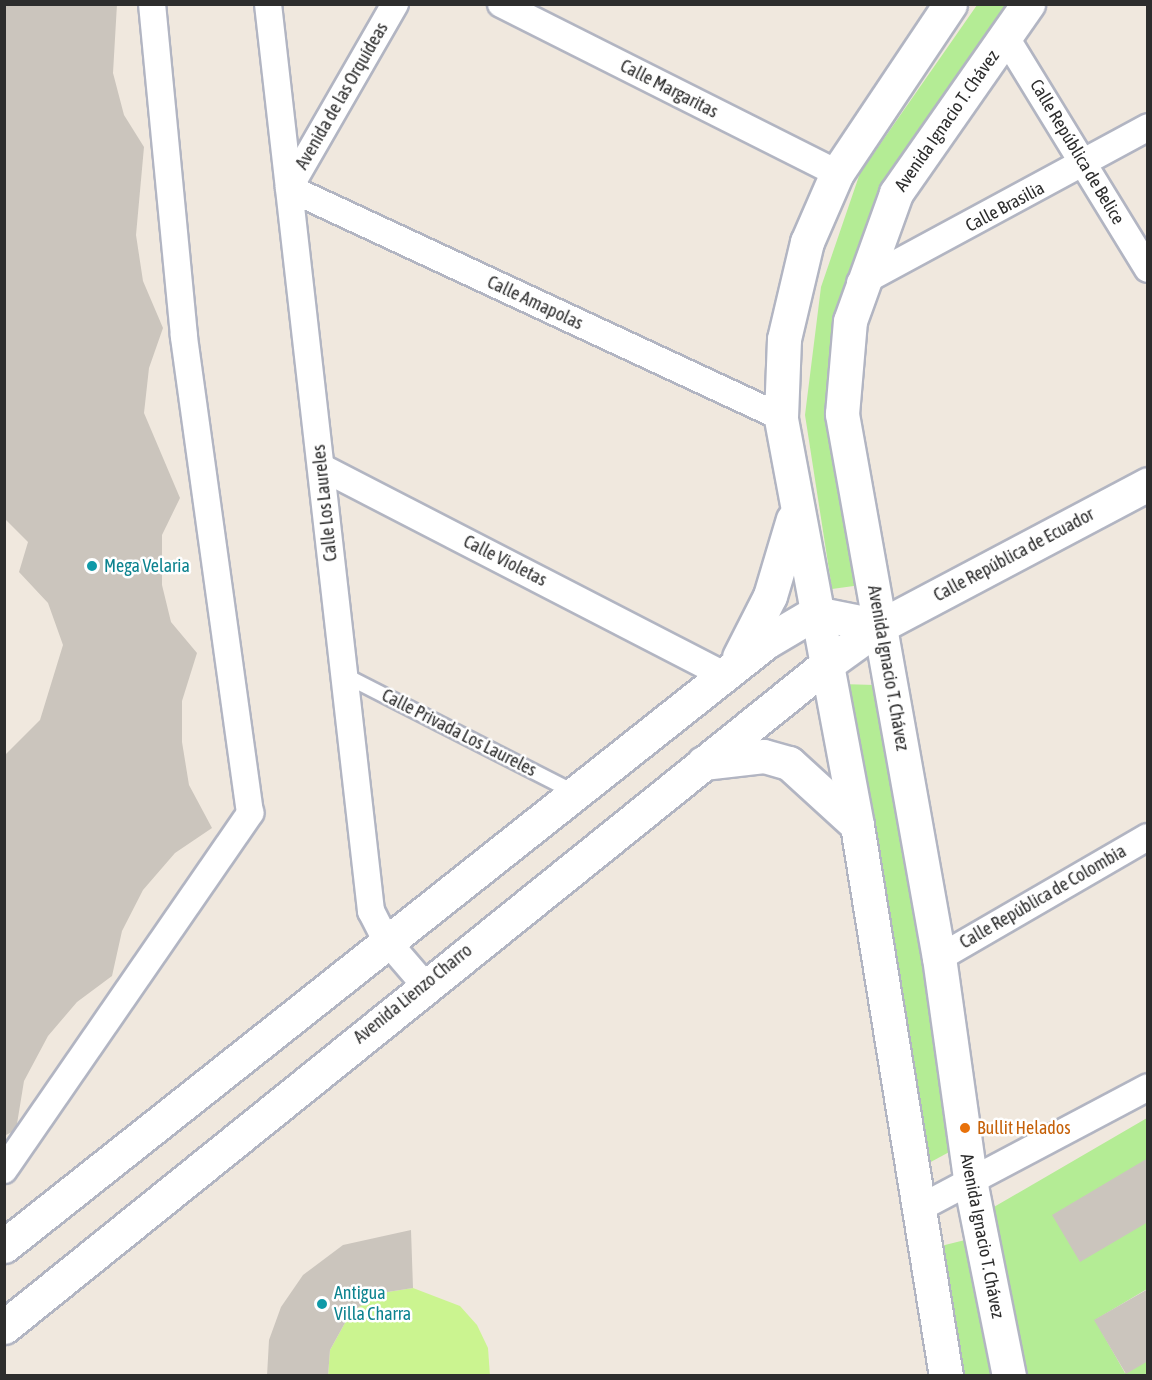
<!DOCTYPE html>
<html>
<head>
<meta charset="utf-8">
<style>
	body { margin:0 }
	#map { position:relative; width:1152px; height:1380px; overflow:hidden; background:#f0e8de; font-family:"Asap Condensed",sans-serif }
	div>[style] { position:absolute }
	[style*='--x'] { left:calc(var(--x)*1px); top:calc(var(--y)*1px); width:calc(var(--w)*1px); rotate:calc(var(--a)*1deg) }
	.green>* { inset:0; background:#b4ec95 }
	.pitch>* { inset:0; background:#cbf490 }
	.building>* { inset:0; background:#cbc5bd }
	.roads { filter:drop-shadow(2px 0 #b2b5c2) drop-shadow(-2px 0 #b2b5c2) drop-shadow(0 2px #b2b5c2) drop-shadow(0 -2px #b2b5c2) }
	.lane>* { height:14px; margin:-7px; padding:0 7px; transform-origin:7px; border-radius:7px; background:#fff }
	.street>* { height:26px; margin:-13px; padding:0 13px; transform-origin:13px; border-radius:13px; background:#fff }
	.secondary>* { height:33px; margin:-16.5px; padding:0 16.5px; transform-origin:16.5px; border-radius:16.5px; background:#fff }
	.dots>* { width:16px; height:16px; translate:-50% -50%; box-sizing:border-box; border:3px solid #fff; border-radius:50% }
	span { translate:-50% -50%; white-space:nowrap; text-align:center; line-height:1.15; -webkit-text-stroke:5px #fff; paint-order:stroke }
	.street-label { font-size:18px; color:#2d2d2d }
	.culture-label { font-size:18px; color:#0d838f }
	.left { translate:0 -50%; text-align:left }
	.food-label { font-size:18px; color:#c56008 }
	.frame { position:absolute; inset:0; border:6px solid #2d2d2d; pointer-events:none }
</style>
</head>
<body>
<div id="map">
	<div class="green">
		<div style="clip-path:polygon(977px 5px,1013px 5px,850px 293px,861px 585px,832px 589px,805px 415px,821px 287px,860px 173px)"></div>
		<div style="clip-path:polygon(841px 684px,875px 685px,953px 1150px,927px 1164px)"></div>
		<div style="clip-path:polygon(1147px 1118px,1147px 1289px,1095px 1320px,1125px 1373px,1147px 1361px,1147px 1375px,1024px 1375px,987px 1211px)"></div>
		<div style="clip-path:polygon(969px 1239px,992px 1375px,964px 1375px,941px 1246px)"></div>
	</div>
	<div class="pitch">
		<div style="clip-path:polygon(413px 1288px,460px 1306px,477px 1325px,488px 1348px,490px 1376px,328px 1376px,330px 1350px,351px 1312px,381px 1293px)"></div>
	</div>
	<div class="building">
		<div style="clip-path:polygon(4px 4px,117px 4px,113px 73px,124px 115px,144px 147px,136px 235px,143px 281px,163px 328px,149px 368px,144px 413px,180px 498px,162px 535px,162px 585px,171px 622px,197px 653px,182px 701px,182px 742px,189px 785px,212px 828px,175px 853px,143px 890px,122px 931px,112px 976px,77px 1002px,48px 1036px,24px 1081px,16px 1130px,4px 1136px,4px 756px,40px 720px,63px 645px,48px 603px,19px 572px,28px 542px,4px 518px)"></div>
		<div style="clip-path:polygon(1148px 1158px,1148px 1222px,1080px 1262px,1052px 1215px)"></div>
		<div style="clip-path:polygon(411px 1230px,413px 1288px,381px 1293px,351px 1312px,330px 1350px,328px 1376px,267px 1376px,269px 1340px,281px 1307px,303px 1275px,343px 1245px)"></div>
		<div style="clip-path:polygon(1148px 1289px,1148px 1361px,1126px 1374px,1094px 1320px)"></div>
	</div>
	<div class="roads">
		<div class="lane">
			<div style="--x:344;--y:675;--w:258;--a:27"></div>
		</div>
		<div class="street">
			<div style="--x:268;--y:4;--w:913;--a:83.52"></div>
			<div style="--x:371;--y:911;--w:33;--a:63"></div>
			<div style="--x:386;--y:940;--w:58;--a:49.2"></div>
			<div style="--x:395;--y:4;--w:212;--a:119.9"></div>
			<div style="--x:289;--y:188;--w:543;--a:24.96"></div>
			<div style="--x:501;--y:4;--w:376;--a:26.7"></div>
			<div style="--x:1005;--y:36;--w:273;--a:58.5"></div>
			<div style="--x:860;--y:283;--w:328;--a:-28.4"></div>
			<div style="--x:321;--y:467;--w:451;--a:27.3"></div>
			<div style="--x:939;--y:958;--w:241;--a:-30.1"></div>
			<div style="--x:4;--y:1170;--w:434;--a:-55.4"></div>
			<div style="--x:250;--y:813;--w:482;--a:-97.9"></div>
			<div style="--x:184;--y:336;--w:334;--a:-95.5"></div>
			<div style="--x:918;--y:1209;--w:260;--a:-27.9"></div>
		</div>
		<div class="secondary">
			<div style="--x:739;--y:657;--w:68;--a:-63.1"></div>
			<div style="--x:770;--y:596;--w:80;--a:-73.4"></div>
			<div style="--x:703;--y:763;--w:61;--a:-6.5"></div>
			<div style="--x:764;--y:756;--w:26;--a:16"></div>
			<div style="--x:789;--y:763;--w:92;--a:42.4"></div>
			<div style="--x:4;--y:1246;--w:972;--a:-38.4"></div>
			<div style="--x:766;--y:642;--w:57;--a:-30.6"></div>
			<div style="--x:815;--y:613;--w:66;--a:11.3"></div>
			<div style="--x:4;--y:1327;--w:1055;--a:-38.85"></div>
			<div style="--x:826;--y:665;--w:67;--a:-35.8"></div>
			<div style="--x:880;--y:626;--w:303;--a:-27.9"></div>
			<div style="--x:946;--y:1376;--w:558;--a:-99.18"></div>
			<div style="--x:857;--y:825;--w:415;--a:-100.6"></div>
			<div style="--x:781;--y:417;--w:78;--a:-87.8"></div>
			<div style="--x:784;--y:339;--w:100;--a:-76.7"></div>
			<div style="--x:807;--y:242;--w:75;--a:-66.5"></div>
			<div style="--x:837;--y:173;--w:203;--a:-56.2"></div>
			<div style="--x:1009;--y:1376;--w:195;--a:-101.3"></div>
			<div style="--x:971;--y:1185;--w:229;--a:-98"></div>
			<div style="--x:939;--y:958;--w:553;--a:-100.11"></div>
			<div style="--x:842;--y:414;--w:93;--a:-85.1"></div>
			<div style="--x:850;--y:321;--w:136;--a:-70.2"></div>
			<div style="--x:896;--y:193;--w:231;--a:-55.1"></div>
		</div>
	</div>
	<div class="dots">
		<div style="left:92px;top:566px;background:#0f9aa8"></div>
		<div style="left:965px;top:1128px;background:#e8710a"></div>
		<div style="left:322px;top:1304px;background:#0f9aa8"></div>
	</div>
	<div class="street-label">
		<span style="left:669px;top:89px;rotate:27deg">Calle Margaritas</span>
		<span style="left:342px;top:96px;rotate:-60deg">Avenida de las Orquídeas</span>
		<span style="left:947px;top:121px;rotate:-55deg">Avenida Ignacio T. Chávez</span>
		<span style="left:1077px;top:152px;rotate:59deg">Calle República de Belice</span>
		<span style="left:1005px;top:207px;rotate:-28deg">Calle Brasilia</span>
		<span style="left:535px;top:303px;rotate:25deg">Calle Amapolas</span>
		<span style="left:325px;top:503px;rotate:-96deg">Calle Los Laureles</span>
		<span style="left:1014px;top:555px;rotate:-28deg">Calle República de Ecuador</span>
		<span style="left:505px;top:561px;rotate:27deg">Calle Violetas</span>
		<span style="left:888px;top:668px;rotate:80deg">Avenida Ignacio T. Chávez</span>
		<span style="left:459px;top:733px;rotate:27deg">Calle Privada Los Laureles</span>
		<span style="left:1043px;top:897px;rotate:-30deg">Calle República de Colombia</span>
		<span style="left:413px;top:994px;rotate:-39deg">Avenida Lienzo Charro</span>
		<span style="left:982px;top:1236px;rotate:79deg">Avenida Ignacio T. Chávez</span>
	</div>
	<div class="culture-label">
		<span class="left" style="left:104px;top:566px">Mega Velaria</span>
		<span class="left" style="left:334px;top:1304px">Antigua<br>Villa Charra</span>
	</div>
	<div class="food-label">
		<span class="left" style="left:977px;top:1128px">Bullit Helados</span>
	</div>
	<div class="frame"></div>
</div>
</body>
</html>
